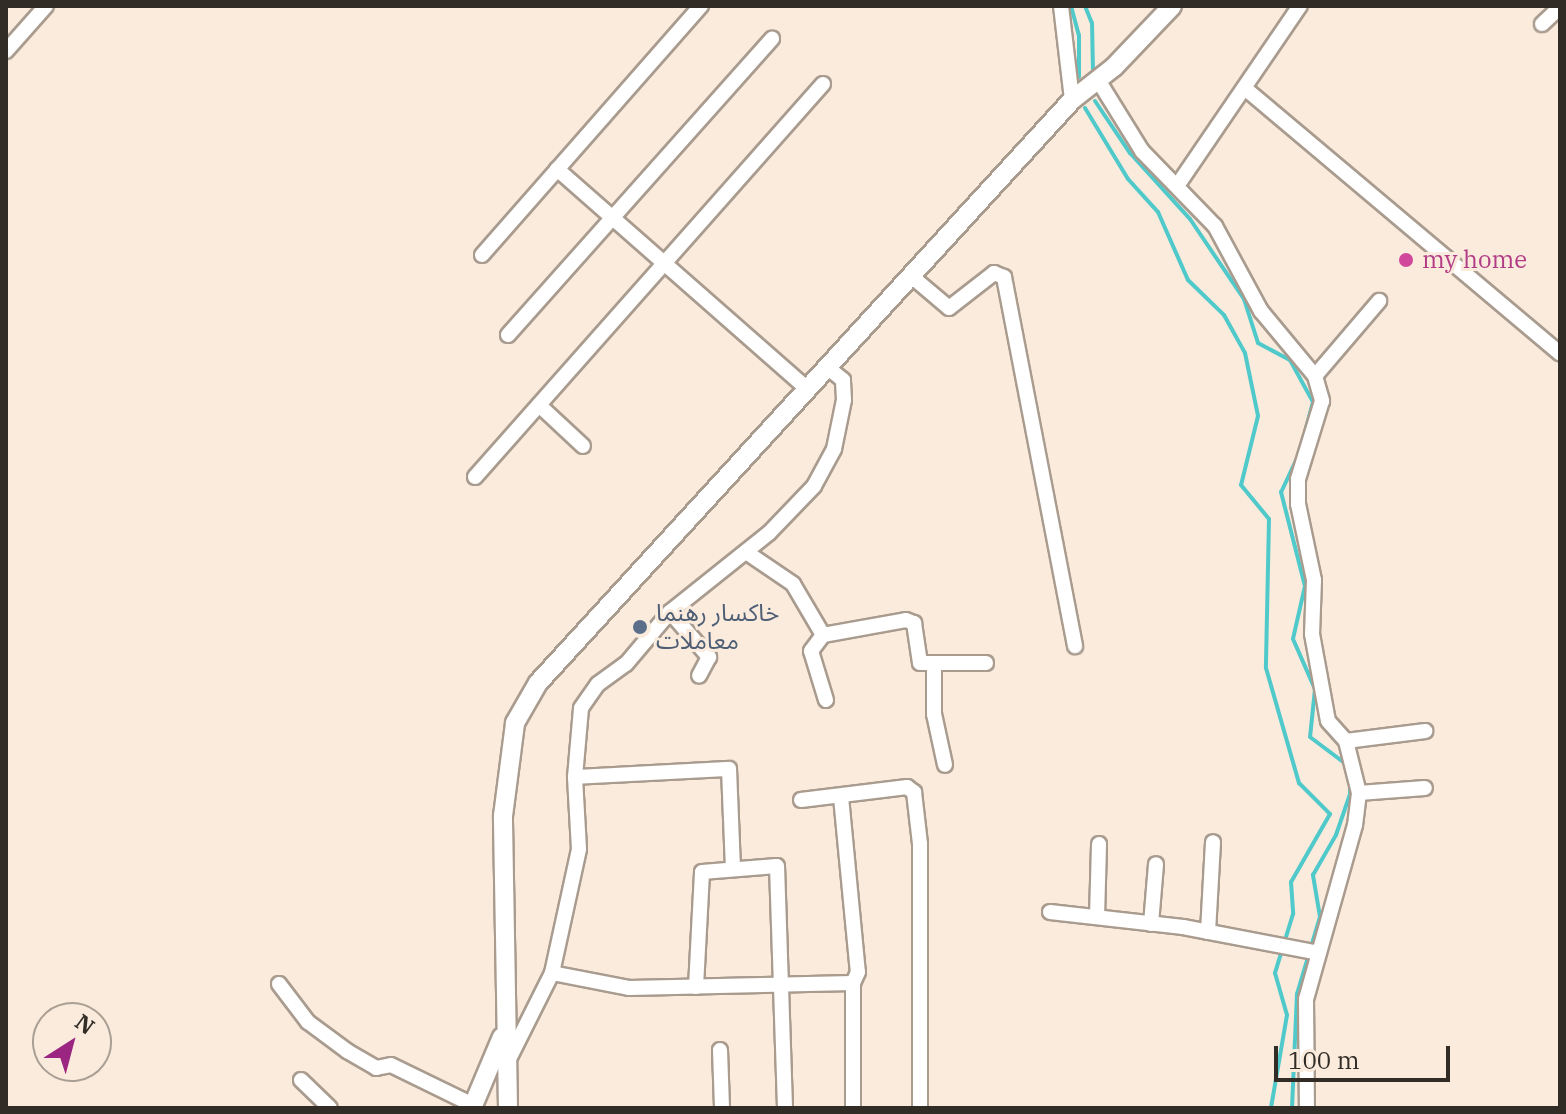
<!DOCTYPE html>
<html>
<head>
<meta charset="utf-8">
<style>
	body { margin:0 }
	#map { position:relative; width:1566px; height:1114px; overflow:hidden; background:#faebdd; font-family:"IBM Plex Serif","Noto Sans Arabic",serif }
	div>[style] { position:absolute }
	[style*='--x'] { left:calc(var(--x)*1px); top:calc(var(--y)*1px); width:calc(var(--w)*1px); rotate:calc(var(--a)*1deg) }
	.stream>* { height:4px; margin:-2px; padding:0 2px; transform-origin:2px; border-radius:2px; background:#50c9cb }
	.roads { filter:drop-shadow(2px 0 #a99c8f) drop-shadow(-2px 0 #a99c8f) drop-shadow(0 2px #a99c8f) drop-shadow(0 -2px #a99c8f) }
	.street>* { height:14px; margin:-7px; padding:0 7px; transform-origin:7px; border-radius:7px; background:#fff }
	.secondary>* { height:18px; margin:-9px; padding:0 9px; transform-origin:9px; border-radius:9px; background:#fff }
	.dots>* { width:22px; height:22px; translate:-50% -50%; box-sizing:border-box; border:4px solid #faebdd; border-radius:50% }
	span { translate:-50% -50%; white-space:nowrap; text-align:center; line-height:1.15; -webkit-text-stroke:6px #faebdd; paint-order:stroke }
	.hotel-label { font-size:24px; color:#b23c85 }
	.left { translate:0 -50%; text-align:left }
	.service-label { font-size:24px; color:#4e5e75 }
	.frame { position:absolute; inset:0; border:8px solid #312c26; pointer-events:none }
	.north { position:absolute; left:32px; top:1002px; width:80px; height:80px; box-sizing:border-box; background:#faebdd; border:2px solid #aa9f94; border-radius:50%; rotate:36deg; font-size:22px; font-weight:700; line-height:32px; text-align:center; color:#312c26 }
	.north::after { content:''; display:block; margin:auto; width:28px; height:36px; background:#9a2682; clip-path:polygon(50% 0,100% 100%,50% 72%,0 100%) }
	.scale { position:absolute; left:1274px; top:1046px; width:176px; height:36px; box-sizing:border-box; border:4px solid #312c26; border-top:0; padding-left:10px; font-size:24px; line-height:28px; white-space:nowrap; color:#312c26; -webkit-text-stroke:6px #faebdd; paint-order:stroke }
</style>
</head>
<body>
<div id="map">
	<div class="stream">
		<div style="--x:1071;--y:6;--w:30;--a:75"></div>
		<div style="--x:1079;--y:35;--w:42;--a:90"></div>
		<div style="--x:1085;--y:6;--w:18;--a:68"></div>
		<div style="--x:1092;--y:23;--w:46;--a:88.8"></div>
		<div style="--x:1095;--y:101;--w:63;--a:56.1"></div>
		<div style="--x:1130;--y:153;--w:89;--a:47.7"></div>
		<div style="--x:1190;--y:219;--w:97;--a:56"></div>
		<div style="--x:1244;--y:299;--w:46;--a:72.3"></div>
		<div style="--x:1258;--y:343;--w:36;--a:28"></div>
		<div style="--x:1290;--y:360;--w:48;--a:61.3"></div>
		<div style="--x:1313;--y:402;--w:31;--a:105"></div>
		<div style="--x:1085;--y:108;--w:83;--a:58.8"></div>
		<div style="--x:1128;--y:179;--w:45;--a:47.7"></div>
		<div style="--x:1158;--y:212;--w:74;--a:66.2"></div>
		<div style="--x:1188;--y:280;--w:50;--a:44.2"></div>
		<div style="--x:1224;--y:315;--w:43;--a:61.1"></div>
		<div style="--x:1245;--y:353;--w:64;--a:78.3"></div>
		<div style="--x:1258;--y:416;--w:71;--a:103.8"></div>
		<div style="--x:1241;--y:485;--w:44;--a:50.5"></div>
		<div style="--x:1269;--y:519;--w:149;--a:91.2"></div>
		<div style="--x:1266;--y:668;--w:120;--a:74"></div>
		<div style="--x:1299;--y:783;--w:44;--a:45"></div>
		<div style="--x:1330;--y:814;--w:78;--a:119.8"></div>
		<div style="--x:1291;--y:882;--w:32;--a:86"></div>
		<div style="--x:1293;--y:914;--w:62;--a:107"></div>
		<div style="--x:1275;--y:973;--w:44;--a:74.1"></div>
		<div style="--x:1287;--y:1015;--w:94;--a:99.8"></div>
		<div style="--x:1298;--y:456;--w:40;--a:115"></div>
		<div style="--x:1281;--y:492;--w:97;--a:75.7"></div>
		<div style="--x:1305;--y:586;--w:54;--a:102.8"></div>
		<div style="--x:1293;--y:639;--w:55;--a:66.3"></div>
		<div style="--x:1315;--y:689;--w:48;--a:95.9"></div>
		<div style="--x:1310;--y:737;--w:45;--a:36.9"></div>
		<div style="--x:1292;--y:1108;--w:114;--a:-87.5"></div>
		<div style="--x:1297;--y:994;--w:80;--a:-73.4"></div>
		<div style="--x:1320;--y:917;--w:43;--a:-99.5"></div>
		<div style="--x:1313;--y:875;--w:46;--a:-60.1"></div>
		<div style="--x:1336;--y:835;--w:43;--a:-71.1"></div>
		<div style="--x:1350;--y:794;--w:14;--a:-90"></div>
	</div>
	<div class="roads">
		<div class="street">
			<div style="--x:1061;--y:6;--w:95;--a:83.3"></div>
			<div style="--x:1542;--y:24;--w:25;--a:-43"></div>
			<div style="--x:6;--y:51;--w:60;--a:-48.4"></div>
			<div style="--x:1098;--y:80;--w:84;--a:58.2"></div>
			<div style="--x:1142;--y:151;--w:105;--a:45.8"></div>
			<div style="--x:1215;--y:226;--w:97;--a:61.6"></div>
			<div style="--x:1261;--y:311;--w:85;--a:50.3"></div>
			<div style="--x:1315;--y:376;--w:26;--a:74"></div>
			<div style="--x:1322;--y:401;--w:82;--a:107.1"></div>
			<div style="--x:1298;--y:479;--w:25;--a:90"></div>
			<div style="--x:1298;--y:504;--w:78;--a:78.1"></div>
			<div style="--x:1314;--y:580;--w:54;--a:92.1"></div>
			<div style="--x:1312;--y:634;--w:88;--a:79.6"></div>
			<div style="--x:1328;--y:721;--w:27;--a:48"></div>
			<div style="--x:1346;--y:741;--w:54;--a:76"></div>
			<div style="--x:1359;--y:793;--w:32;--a:97"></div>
			<div style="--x:1355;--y:825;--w:181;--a:105.7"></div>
			<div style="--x:1306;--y:999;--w:109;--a:89.5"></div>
			<div style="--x:1247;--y:90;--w:409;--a:40.1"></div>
			<div style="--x:557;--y:169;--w:332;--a:41.3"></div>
			<div style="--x:1177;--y:186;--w:218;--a:-55.7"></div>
			<div style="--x:482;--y:255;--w:332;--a:-48.7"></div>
			<div style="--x:910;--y:275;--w:51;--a:40.2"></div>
			<div style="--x:949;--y:308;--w:57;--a:-37.9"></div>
			<div style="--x:994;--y:273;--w:11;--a:22"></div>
			<div style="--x:1004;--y:277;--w:376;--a:79.1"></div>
			<div style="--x:508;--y:335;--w:397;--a:-48.3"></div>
			<div style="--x:1315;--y:376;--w:99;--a:-49.5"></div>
			<div style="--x:539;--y:405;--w:60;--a:43"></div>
			<div style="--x:475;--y:477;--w:525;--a:-48.48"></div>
			<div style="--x:746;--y:552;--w:57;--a:34.2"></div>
			<div style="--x:793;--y:584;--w:59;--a:59.5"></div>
			<div style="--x:670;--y:612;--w:60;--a:49.1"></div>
			<div style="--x:709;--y:657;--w:21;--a:118"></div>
			<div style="--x:934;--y:666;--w:48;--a:90"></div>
			<div style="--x:934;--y:714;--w:52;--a:77.8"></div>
			<div style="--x:826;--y:700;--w:51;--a:-107"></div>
			<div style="--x:811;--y:651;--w:20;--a:-53"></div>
			<div style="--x:823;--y:635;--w:84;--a:-10.2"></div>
			<div style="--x:906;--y:620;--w:9;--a:21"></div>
			<div style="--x:914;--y:623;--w:40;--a:81.5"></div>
			<div style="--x:920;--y:663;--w:66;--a:0"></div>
			<div style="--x:1346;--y:741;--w:80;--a:-7.2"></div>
			<div style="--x:575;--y:777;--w:154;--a:-3"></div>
			<div style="--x:729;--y:769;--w:99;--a:87.7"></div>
			<div style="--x:1359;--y:793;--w:66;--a:-4.3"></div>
			<div style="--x:841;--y:797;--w:176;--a:84.5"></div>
			<div style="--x:858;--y:972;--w:12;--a:114"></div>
			<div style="--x:853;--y:983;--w:125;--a:90"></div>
			<div style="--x:801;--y:800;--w:107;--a:-7"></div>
			<div style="--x:907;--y:787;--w:9;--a:36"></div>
			<div style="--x:914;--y:792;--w:52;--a:83.4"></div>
			<div style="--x:920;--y:844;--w:264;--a:90"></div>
			<div style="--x:1050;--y:912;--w:134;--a:6.4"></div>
			<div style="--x:1183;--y:927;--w:138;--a:10.8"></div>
			<div style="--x:1097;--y:917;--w:73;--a:-88.4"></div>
			<div style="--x:1151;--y:924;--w:60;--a:-85.2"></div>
			<div style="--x:1208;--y:932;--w:90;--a:-86.8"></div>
			<div style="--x:552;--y:973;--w:78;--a:11"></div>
			<div style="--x:629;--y:988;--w:224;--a:-1.3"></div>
			<div style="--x:279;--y:984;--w:48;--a:52.7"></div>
			<div style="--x:308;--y:1022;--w:49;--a:36.6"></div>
			<div style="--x:347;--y:1051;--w:34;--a:30"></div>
			<div style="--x:376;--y:1068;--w:15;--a:-11"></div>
			<div style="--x:391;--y:1065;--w:91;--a:26"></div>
			<div style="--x:696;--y:987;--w:115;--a:-87"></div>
			<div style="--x:702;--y:872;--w:75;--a:-4.6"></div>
			<div style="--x:777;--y:866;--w:242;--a:88.1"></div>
			<div style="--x:720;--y:1050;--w:58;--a:88"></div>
			<div style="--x:507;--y:1063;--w:101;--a:-63.4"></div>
			<div style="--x:552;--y:973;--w:127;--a:-77.7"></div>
			<div style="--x:579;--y:849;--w:72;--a:-93.2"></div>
			<div style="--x:575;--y:777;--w:69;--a:-85"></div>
			<div style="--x:581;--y:708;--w:29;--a:-55"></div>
			<div style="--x:598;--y:684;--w:34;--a:-36"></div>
			<div style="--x:626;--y:664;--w:68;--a:-49.8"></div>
			<div style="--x:670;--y:612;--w:127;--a:-38.6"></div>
			<div style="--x:769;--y:533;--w:65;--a:-46.2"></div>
			<div style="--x:814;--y:486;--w:42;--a:-61.6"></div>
			<div style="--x:834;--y:449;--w:50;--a:-78.5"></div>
			<div style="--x:844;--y:400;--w:20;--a:-93"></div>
			<div style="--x:843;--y:380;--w:22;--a:-141"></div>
			<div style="--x:301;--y:1080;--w:40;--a:44"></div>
		</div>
		<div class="secondary">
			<div style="--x:472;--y:1108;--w:77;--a:-67.1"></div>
			<div style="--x:508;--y:1108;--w:292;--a:-91"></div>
			<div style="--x:503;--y:816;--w:94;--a:-82.6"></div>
			<div style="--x:515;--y:723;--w:46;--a:-60.1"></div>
			<div style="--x:538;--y:683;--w:791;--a:-47.51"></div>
			<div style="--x:1072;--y:100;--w:53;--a:-38.2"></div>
			<div style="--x:1114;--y:67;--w:84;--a:-46.4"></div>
		</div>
	</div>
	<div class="dots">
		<div style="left:1406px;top:260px;background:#d1479c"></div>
		<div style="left:640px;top:627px;background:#5c6f8a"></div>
	</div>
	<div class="hotel-label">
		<span class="left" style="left:1422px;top:260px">my home</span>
	</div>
	<div class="service-label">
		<span class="left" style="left:656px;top:627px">خاکسار رهنما<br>معاملات</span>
	</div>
	<div class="frame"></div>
	<div class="north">N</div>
	<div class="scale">100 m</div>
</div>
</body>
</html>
